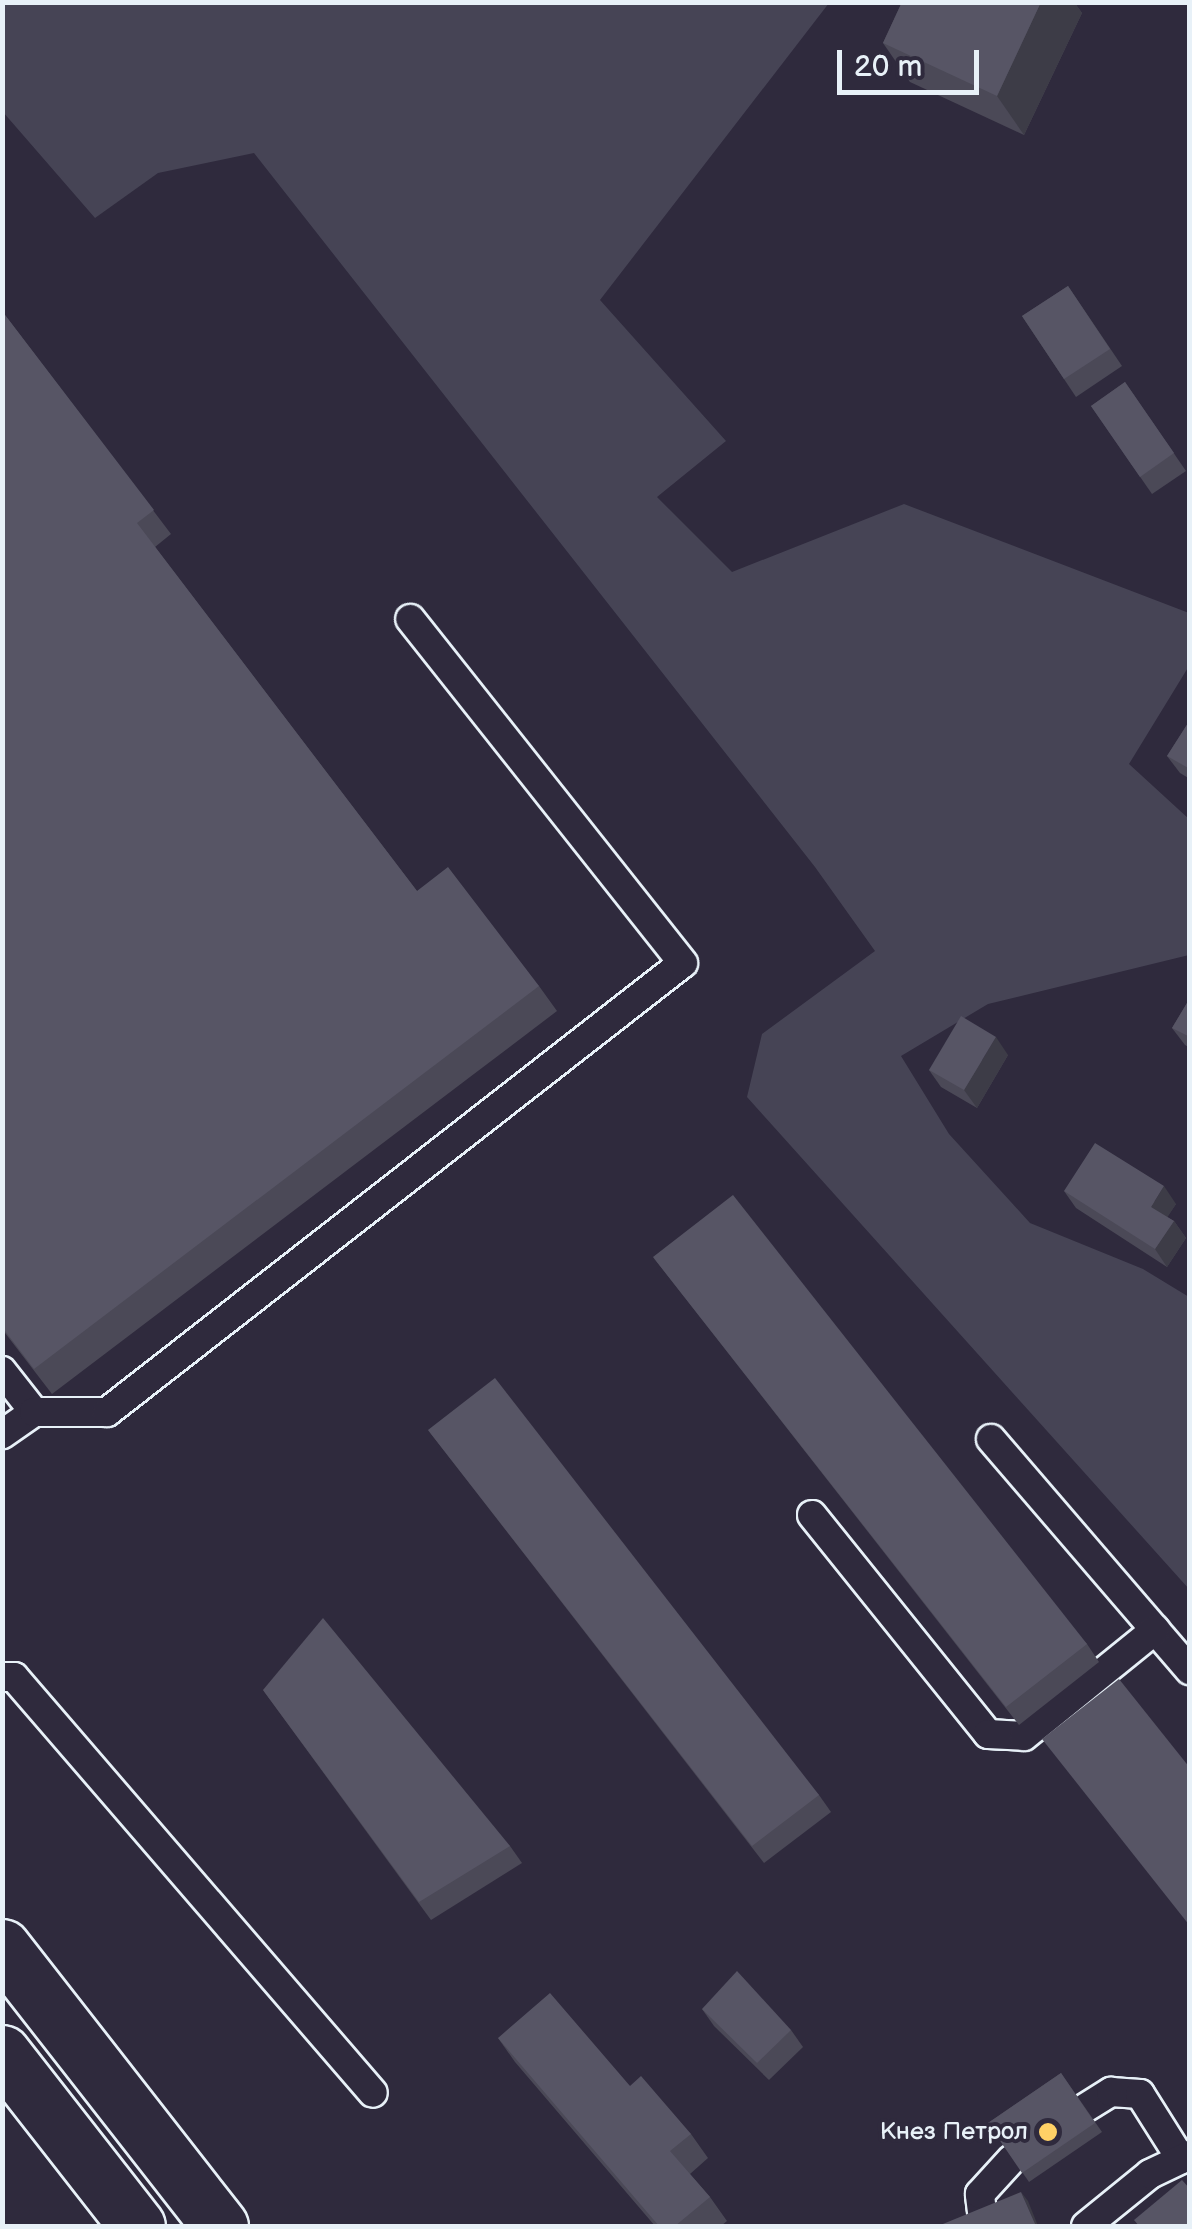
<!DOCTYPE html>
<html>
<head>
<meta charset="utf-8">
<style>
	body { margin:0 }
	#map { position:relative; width:1192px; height:2229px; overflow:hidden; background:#2f2a3d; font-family:"Balsamiq Sans",sans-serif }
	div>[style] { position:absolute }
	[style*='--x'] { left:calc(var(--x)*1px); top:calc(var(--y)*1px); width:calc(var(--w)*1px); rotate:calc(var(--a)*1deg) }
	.green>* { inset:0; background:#464455 }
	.roads { filter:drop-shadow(2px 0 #e8f1f8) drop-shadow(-2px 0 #e8f1f8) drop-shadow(0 2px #e8f1f8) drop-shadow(0 -2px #e8f1f8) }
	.service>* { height:28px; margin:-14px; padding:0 14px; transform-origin:14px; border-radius:14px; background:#2f2a3d }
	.tertiary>* { height:55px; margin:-27.5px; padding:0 27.5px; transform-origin:27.5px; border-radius:27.5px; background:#2f2a3d }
	.wall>* { inset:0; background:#4b4957 }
	.shaded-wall>* { inset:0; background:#3d3c47 }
	.building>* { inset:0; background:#575565 }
	.dots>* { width:28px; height:28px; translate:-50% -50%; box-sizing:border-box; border:5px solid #2f2a3d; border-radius:50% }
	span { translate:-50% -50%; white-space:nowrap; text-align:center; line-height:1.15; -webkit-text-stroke:8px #2f2a3d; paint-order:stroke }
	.poi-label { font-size:25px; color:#e8f1f8 }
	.right { translate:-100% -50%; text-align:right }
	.frame { position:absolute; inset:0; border:5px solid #e8f1f8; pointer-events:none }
	.scale { position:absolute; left:837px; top:50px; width:142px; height:45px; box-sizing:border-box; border:5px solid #e8f1f8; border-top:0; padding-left:12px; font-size:30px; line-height:35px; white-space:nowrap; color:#e8f1f8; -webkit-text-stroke:8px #2f2a3d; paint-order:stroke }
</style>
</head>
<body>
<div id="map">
	<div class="green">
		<div style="clip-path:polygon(2px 3px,829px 3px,600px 300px,726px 441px,657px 497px,732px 572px,904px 504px,1189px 613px,1189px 666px,1129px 764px,1189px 819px,1189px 955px,988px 1004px,901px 1056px,949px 1134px,1030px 1223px,1143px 1269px,1189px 1297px,1189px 1589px,747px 1097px,762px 1034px,875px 951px,815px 867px,254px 153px,158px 173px,95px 218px,3px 112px)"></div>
	</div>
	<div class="roads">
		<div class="service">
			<div style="--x:2;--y:1371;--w:52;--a:52"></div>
			<div style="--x:34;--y:1412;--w:39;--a:145"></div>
			<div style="--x:34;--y:1412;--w:73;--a:0"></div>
			<div style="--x:107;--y:1412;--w:730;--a:-37.94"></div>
			<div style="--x:683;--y:963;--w:439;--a:-128.4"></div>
			<div style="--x:991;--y:1439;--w:305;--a:49.3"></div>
			<div style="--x:812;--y:1515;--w:281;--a:51.2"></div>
			<div style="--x:988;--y:1734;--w:36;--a:3"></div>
			<div style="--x:1024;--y:1736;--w:169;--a:-39"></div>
			<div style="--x:2;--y:1677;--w:12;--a:0"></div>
			<div style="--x:14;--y:1677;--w:549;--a:49.21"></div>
			<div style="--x:1085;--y:2108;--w:31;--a:-32"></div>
			<div style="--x:1111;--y:2092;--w:29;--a:4"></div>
			<div style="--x:1140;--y:2094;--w:77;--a:57.8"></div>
			<div style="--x:983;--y:2220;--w:26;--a:-97"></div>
			<div style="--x:980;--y:2194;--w:47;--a:-47.6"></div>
			<div style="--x:1086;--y:2226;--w:82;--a:-39.1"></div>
			<div style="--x:1150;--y:2174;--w:44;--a:-25.4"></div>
		</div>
		<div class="tertiary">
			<div style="--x:2;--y:1947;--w:354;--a:52"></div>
			<div style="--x:2;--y:2053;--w:219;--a:52"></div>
		</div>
	</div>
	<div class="wall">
		<div style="clip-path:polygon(902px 2px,1074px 2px,1082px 13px,1024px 135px,910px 82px,883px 43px)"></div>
		<div style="clip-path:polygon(1068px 286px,1122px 366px,1076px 397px,1022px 316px)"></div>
		<div style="clip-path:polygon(2px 311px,171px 534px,155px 547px,417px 891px,539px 986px,557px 1011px,52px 1394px,2px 1329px)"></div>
		<div style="clip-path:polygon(1125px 382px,1186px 471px,1152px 494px,1091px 406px)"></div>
		<div style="clip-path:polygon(1190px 720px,1190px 779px,1180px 773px,1167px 756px)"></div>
		<div style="clip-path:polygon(1190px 998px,1190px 1048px,1185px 1045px,1172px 1028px)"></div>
		<div style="clip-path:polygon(1008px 1055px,977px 1108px,941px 1087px,929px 1070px)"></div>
		<div style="clip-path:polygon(1064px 1191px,1176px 1204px,1167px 1217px,1174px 1221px,1186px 1238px,1167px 1267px,1076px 1208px)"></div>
		<div style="clip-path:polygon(653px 1257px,1087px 1644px,1099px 1662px,1019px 1725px)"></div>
		<div style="clip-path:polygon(428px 1430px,819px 1795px,831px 1812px,764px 1863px)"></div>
		<div style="clip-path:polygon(263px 1690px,510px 1846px,522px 1863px,431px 1920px)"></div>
		<div style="clip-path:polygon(702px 2009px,791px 2030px,803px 2047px,769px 2080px,714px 2026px)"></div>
		<div style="clip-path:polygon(498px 2038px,630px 2086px,691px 2134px,708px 2158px,690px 2174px,710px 2197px,727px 2221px,721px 2226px,655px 2226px,515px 2062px)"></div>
		<div style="clip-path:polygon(1061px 2073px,1102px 2132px,1029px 2182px,988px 2123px)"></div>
	</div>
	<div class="shaded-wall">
		<div style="clip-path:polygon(1041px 2px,1074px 2px,1082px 13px,1024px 135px,997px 96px)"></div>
		<div style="clip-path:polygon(996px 1037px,1008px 1055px,977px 1108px,964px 1090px)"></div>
		<div style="clip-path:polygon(1164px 1186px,1176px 1204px,1163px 1224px,1151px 1207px)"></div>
		<div style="clip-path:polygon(1174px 1221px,1186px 1238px,1167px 1267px,1155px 1249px)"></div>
		<div style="clip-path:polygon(1021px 2192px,1028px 2201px,1038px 2226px,1036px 2226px)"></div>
	</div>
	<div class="building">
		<div style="clip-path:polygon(902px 2px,1041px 2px,997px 96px,883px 43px)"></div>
		<div style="clip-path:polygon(1068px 286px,1110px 349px,1064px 379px,1022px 316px)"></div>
		<div style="clip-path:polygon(2px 311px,154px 510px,137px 523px,417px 891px,448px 867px,539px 986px,34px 1369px,2px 1327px)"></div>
		<div style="clip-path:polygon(1125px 382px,1174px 453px,1140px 477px,1091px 406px)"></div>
		<div style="clip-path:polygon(1190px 720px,1190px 769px,1167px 756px)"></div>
		<div style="clip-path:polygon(1190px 998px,1190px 1037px,1172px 1028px)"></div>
		<div style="clip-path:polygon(961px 1016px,996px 1037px,964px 1090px,929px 1070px)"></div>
		<div style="clip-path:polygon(1095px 1143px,1164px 1186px,1151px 1207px,1174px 1221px,1155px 1249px,1064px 1191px)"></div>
		<div style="clip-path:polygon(733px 1195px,1087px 1644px,1006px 1707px,653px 1257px)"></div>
		<div style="clip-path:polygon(495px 1378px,819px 1795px,752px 1846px,428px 1430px)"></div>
		<div style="clip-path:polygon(323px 1618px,510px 1846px,419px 1902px,263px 1690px)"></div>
		<div style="clip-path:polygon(1119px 1679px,1190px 1768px,1190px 1926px,1042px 1739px)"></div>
		<div style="clip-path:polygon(737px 1971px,791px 2030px,757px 2063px,702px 2009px)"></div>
		<div style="clip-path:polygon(550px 1993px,630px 2086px,641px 2076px,691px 2134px,670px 2151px,710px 2197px,675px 2226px,659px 2226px,498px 2038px)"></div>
		<div style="clip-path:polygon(1061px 2073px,1095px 2123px,1022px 2173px,988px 2123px)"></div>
		<div style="clip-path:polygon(1182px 2180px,1190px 2189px,1190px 2224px,1187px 2226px,1139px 2226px,1134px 2220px)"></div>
		<div style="clip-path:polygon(1021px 2192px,1036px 2226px,938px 2226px)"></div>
	</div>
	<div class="dots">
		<div style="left:1048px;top:2132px;background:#ffd166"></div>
	</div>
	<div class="poi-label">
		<span class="right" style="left:1028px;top:2132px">Кнез Петрол</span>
	</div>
	<div class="frame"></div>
	<div class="scale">20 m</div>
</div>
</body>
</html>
